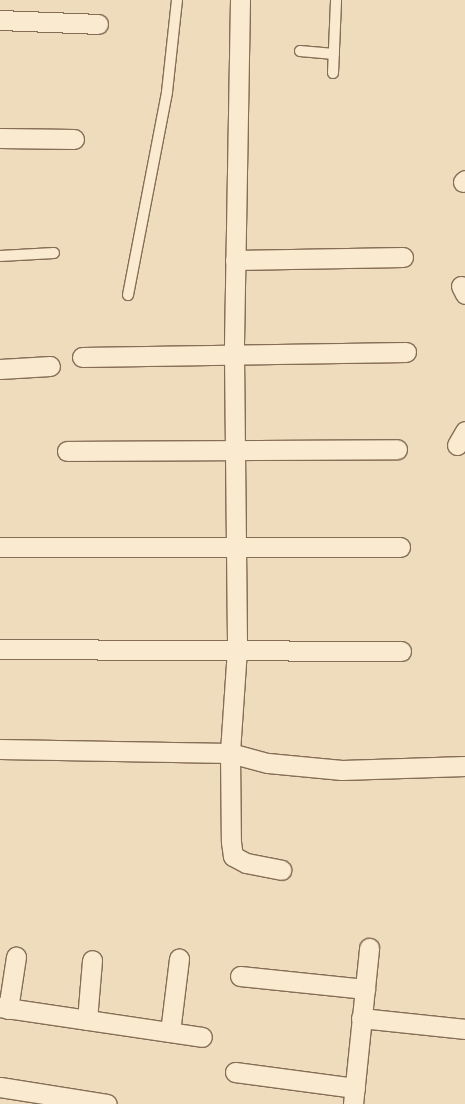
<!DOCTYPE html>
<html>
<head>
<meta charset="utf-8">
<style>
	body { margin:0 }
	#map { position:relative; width:465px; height:1104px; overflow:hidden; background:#eedcbd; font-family:"Zilla Slab",serif }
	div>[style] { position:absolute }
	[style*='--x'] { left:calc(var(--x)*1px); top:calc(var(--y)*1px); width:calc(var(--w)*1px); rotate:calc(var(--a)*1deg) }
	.roads { filter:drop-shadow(1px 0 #866d56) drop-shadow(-1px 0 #866d56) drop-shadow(0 1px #866d56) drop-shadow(0 -1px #866d56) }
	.service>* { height:10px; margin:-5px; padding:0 5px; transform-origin:5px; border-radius:5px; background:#f9ead0 }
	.minor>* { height:19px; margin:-9.5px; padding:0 9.5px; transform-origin:9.5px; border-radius:9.5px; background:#f9ead0 }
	span { translate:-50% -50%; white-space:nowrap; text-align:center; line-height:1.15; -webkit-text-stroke:4px #f6e7cd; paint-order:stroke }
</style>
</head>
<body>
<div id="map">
	<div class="roads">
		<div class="service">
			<div style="--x:300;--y:51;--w:34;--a:5"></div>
			<div style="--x:333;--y:73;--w:73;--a:-87.6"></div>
			<div style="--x:0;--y:256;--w:54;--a:-3.2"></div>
			<div style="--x:128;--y:295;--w:207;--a:-79.1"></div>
			<div style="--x:167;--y:92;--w:93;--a:-83.8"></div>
		</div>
		<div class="minor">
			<div style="--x:240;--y:0;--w:355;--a:91"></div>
			<div style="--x:234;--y:355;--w:294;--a:89.4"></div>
			<div style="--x:237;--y:649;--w:104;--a:93.9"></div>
			<div style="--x:230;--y:753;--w:89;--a:89.4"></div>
			<div style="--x:231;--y:842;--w:14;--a:82"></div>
			<div style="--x:233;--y:856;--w:15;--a:28"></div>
			<div style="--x:246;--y:863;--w:36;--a:11"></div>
			<div style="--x:0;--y:20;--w:98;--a:2.3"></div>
			<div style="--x:0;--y:138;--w:74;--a:0.8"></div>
			<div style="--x:463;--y:182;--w:3;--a:-45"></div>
			<div style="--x:235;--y:260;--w:168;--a:-1"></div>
			<div style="--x:461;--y:286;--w:9;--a:63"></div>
			<div style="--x:82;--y:357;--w:324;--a:-0.9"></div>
			<div style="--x:0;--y:369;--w:50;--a:-3.4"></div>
			<div style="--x:457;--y:445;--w:16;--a:-60"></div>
			<div style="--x:67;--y:451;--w:330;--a:-0.3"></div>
			<div style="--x:0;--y:547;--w:400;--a:0"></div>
			<div style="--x:0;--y:649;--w:401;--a:0.3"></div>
			<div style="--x:0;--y:749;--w:230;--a:1"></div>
			<div style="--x:230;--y:753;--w:39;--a:15"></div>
			<div style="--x:268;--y:763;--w:74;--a:5.4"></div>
			<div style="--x:342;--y:770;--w:123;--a:-1.9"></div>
			<div style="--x:240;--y:976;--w:126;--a:5.9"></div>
			<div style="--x:0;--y:1007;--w:204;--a:8.4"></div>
			<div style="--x:8;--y:1009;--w:53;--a:-81.3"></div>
			<div style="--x:361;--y:1018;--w:105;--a:6"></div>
			<div style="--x:87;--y:1020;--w:60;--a:-85.2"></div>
			<div style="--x:170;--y:1032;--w:74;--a:-83"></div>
			<div style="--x:235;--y:1072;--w:121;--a:7.6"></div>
			<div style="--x:0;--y:1087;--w:108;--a:9"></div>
			<div style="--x:353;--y:1104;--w:157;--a:-84.1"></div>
		</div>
	</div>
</div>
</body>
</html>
